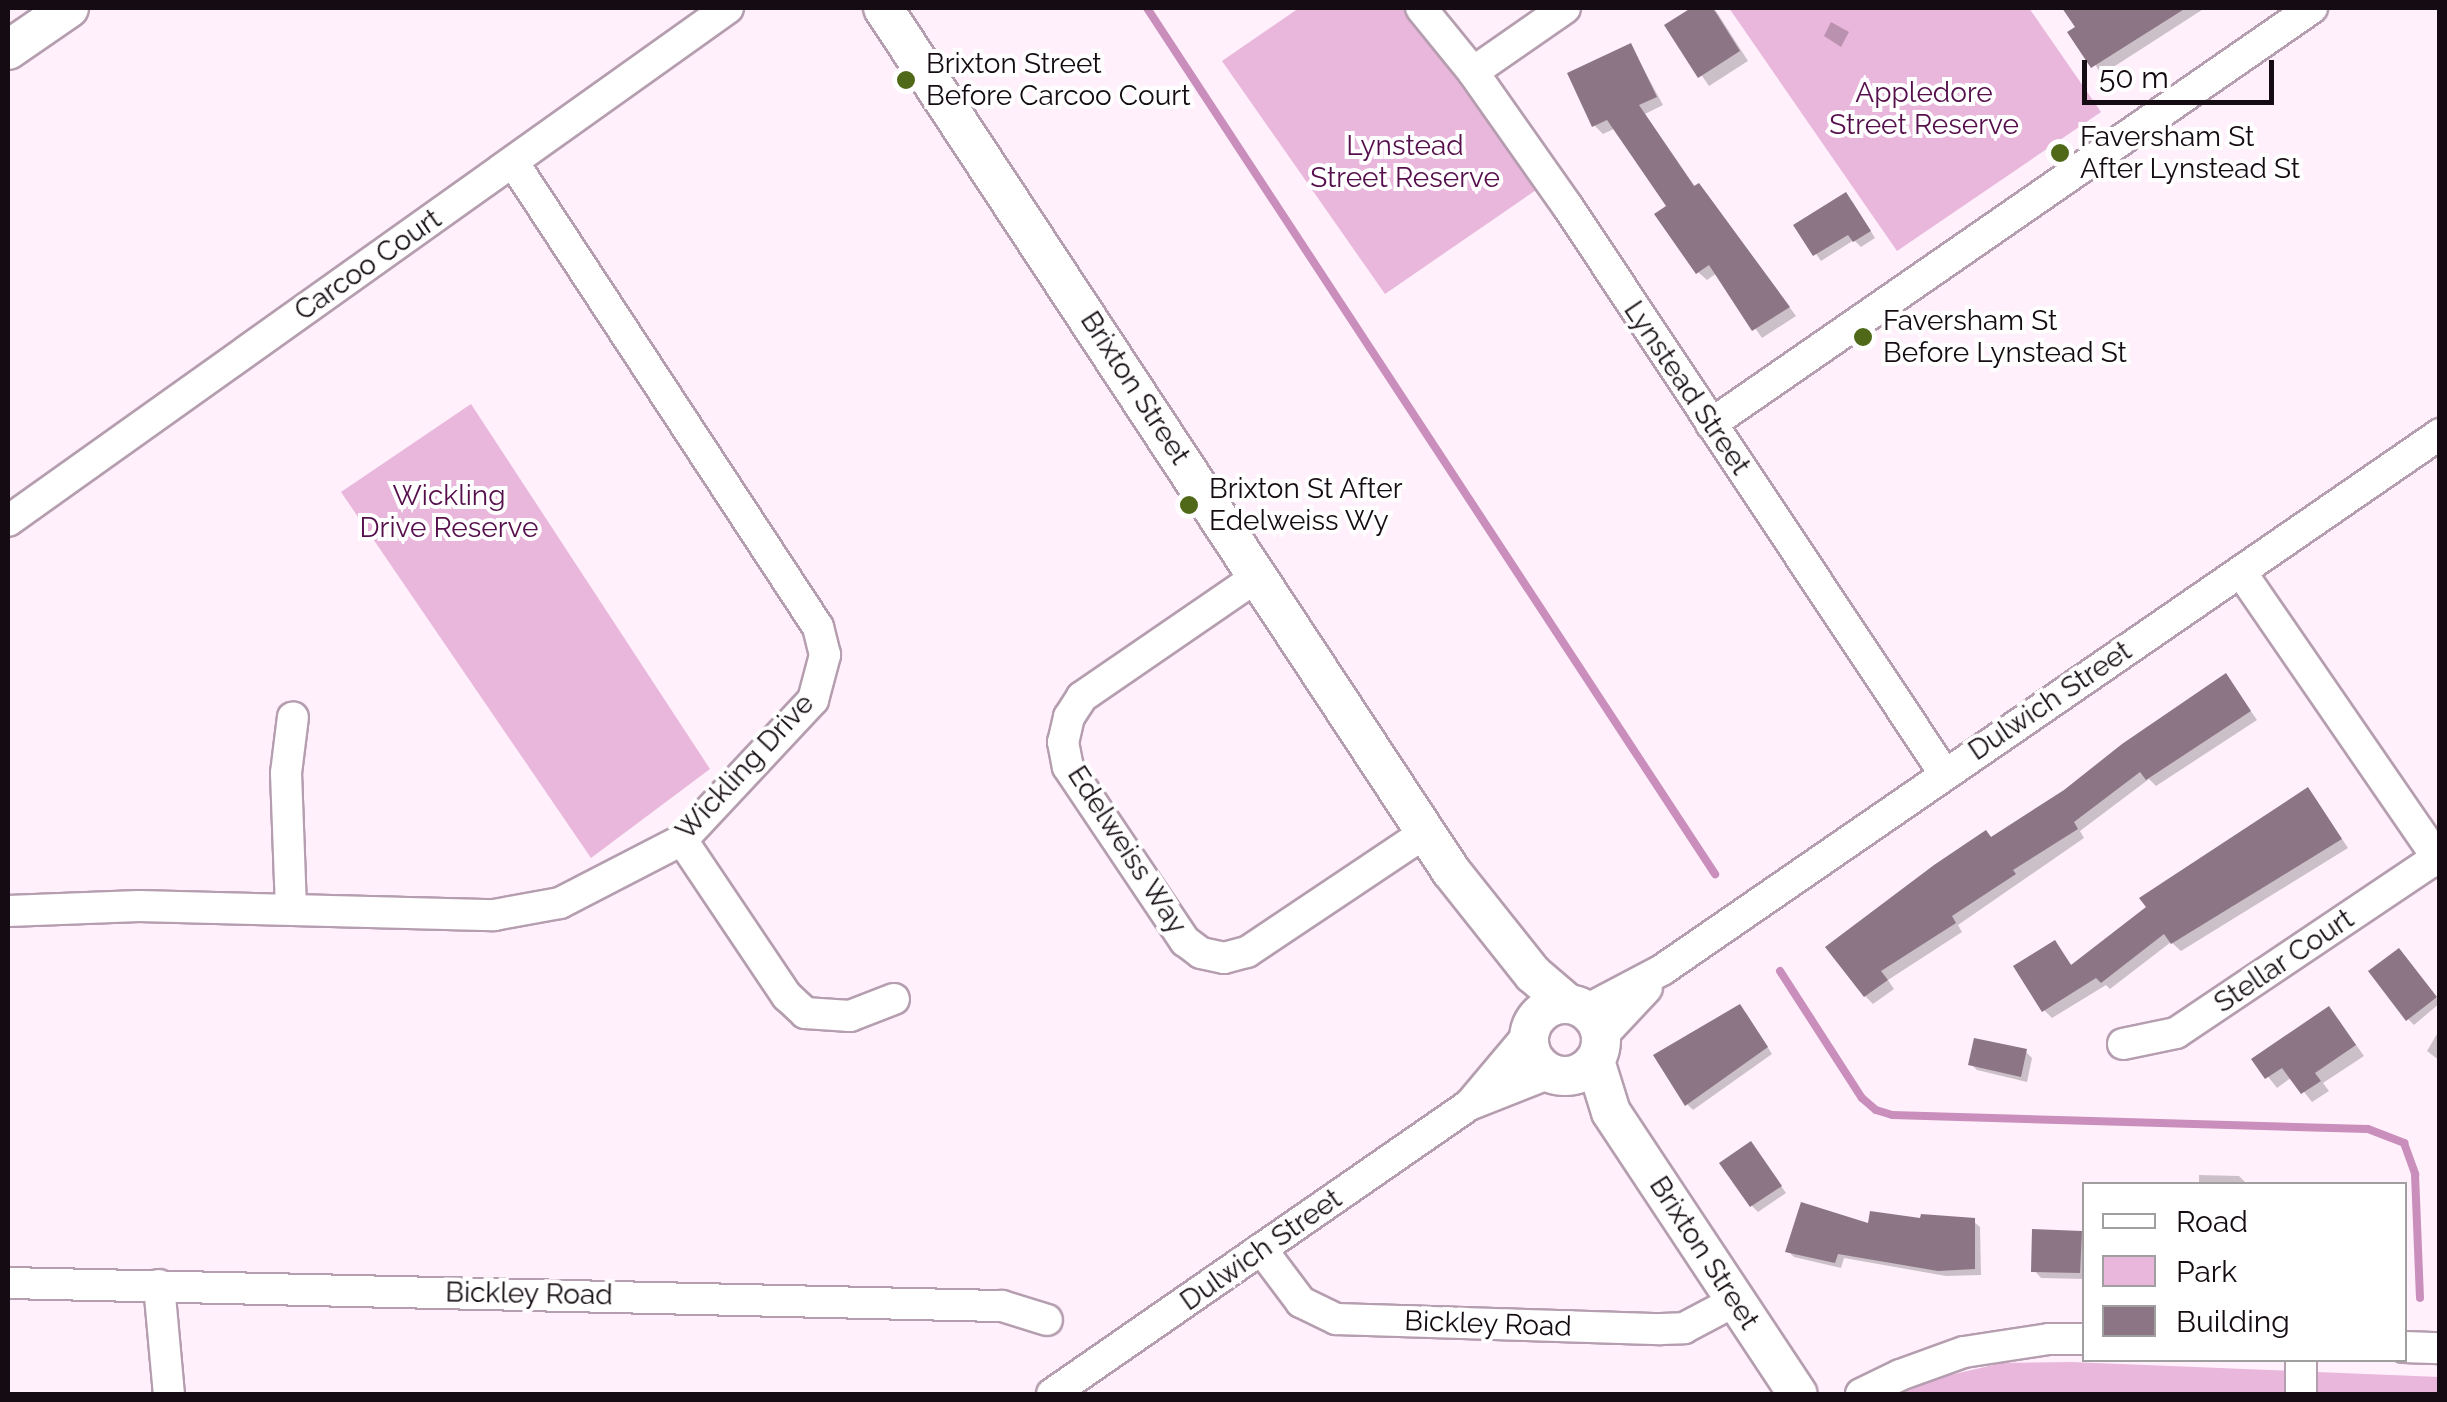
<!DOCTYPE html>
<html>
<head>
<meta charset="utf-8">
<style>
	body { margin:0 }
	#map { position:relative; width:2447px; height:1402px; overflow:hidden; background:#fff0fb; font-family:Raleway,sans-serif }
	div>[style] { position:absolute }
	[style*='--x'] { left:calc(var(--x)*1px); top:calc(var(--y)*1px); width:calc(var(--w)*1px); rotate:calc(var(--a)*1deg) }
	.green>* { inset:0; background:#e9b7dc }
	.shadow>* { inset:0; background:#0003 }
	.stream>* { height:8px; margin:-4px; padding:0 4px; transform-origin:4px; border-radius:4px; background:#c98ebb }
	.building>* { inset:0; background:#8c7686 }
	.roads { filter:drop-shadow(2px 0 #b59eaf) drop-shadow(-2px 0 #b59eaf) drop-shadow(0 2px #b59eaf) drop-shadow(0 -2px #b59eaf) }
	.minor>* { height:30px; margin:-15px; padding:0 15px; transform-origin:15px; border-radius:15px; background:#fff }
	.major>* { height:38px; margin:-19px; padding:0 19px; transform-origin:19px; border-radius:19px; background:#fff }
	.major>.ring { margin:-19px; padding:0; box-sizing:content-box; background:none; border:38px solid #fff; border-radius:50% }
	.dots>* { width:28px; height:28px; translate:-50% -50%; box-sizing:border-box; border:5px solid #fff; border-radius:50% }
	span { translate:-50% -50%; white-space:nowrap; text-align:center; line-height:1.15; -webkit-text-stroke:8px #fff; paint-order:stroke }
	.poi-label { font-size:28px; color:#140c12 }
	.left { translate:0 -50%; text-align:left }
	.park-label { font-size:28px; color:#560f4c }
	.street-label { font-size:28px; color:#140c12 }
	.frame { position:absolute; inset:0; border:10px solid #140c12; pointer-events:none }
	.legend { position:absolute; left:2082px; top:1182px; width:325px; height:180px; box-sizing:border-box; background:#fff; border:2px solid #a19ea0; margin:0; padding:12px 18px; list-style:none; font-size:30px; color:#140c12 }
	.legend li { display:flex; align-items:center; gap:20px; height:50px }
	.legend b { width:50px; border:2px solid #a19ea0 }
	.scale { position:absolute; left:2082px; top:60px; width:192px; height:45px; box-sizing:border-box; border:5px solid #140c12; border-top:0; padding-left:12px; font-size:30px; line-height:35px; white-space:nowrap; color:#140c12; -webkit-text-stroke:8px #fff; paint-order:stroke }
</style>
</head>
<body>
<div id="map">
	<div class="green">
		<div style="clip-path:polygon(1299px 8px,1409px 8px,1536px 190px,1385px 294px,1222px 61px)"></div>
		<div style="clip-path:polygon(1729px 8px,2029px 8px,2101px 112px,1897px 251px)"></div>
		<div style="clip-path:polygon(471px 404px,710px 769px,591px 858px,341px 492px)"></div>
		<div style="clip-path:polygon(2071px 1362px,2440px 1377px,2439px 1394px,1900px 1394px,1937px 1378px,2002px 1363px)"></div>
	</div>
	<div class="shadow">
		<div style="clip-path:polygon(1697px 8px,1716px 11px,1748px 61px,1709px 86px,1669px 28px)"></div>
		<div style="clip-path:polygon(2065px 8px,2205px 8px,2101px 75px)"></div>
		<div style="clip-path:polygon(1831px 22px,1849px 32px,1841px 47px,1824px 36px)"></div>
		<div style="clip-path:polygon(1631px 46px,1663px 105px,1645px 114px,1696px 188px,1707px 194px,1796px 316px,1762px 338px,1717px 273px,1707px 280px,1698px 272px,1669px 207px,1616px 128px,1603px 134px,1594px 125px)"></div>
		<div style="clip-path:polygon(1852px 201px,1875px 238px,1861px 247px,1854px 240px,1821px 261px,1797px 226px)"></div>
		<div style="clip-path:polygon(2226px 676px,2257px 720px,2156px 786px,2149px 779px,2080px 831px,2084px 838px,1958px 925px,1962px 932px,1888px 980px,1894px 989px,1873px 1004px,1865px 996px,1829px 947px,2066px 792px)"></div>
		<div style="clip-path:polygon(2315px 798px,2348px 848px,2181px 951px,2171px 942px,2110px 989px,2106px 985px,2052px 1018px,2044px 1010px,2055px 943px,2073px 967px)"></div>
		<div style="clip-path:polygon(2405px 957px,2440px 1003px,2414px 1025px,2408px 1019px)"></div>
		<div style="clip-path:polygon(1746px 1013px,1772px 1054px,1693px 1110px,1687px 1104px)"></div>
		<div style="clip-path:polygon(2338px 1019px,2364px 1056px,2323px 1083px,2329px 1091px,2312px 1102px,2292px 1077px,2277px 1088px,2255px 1060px)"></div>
		<div style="clip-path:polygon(2440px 1029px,2440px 1061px,2427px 1051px)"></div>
		<div style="clip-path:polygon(2026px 1052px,2032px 1058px,2027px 1082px,1977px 1070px,1971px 1064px)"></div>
		<div style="clip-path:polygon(1757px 1151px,1786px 1193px,1758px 1212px,1752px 1206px)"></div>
		<div style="clip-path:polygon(2199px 1175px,2239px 1176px,2247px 1184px,2199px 1184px)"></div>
		<div style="clip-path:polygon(1922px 1221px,1973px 1221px,1980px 1227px,1981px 1275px,1946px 1276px,1844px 1258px,1841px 1268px,1794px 1257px,1788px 1251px)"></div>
		<div style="clip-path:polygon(2035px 1232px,2084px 1234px,2084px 1279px,2041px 1278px,2034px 1270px)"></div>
	</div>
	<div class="stream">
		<div style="--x:1147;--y:8;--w:1036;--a:56.74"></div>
		<div style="--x:1780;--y:971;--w:151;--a:57.2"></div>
		<div style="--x:1862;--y:1098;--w:18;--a:41"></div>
		<div style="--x:1876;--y:1110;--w:17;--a:17"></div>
		<div style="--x:1892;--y:1115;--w:476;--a:1.7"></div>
		<div style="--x:2368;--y:1129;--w:39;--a:21"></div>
		<div style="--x:2404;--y:1143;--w:33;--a:70"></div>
		<div style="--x:2415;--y:1174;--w:124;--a:87.7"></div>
	</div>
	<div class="building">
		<div style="clip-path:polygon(1691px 8px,1713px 8px,1740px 51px,1698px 78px,1664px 25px)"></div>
		<div style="clip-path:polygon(2062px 8px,2186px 8px,2091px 68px,2067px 32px,2075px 27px)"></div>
		<div style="clip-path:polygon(1631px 43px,1657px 97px,1639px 105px,1694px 186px,1699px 183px,1790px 307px,1752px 331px,1709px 265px,1696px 274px,1654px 214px,1666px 206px,1607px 120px,1592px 127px,1567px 73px)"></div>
		<div style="clip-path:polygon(1846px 192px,1871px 231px,1853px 242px,1848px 235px,1813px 256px,1793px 225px)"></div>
		<div style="clip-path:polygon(2226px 673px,2251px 711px,2146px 780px,2140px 772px,2074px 822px,2078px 829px,2013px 870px,2016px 874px,1952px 916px,1956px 923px,1881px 971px,1888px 980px,1864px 997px,1825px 947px,1934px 865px,1986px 830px,1991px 837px,2064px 790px,2122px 744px)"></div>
		<div style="clip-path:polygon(2308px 787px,2342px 839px,2171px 944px,2164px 934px,2101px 983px,2096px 978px,2042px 1012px,2013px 966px,2055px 940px,2071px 965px,2146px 907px,2139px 898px)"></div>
		<div style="clip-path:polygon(2399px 948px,2437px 997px,2406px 1021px,2368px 971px)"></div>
		<div style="clip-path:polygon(1740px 1004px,1768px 1047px,1685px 1106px,1653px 1055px)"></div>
		<div style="clip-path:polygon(2329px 1006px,2356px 1045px,2315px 1073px,2321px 1081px,2301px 1094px,2282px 1068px,2265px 1079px,2251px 1059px)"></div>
		<div style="clip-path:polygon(1974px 1038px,2027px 1049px,2021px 1077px,1968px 1065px)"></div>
		<div style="clip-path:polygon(1751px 1141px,1782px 1186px,1750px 1207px,1719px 1163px)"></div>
		<div style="clip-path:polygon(1801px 1202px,1868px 1223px,1870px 1211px,1920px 1218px,1921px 1214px,1975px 1218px,1975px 1269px,1938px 1271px,1838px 1254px,1835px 1263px,1785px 1252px)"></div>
		<div style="clip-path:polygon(2032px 1229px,2082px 1231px,2080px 1273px,2031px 1272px)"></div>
	</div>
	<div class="roads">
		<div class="minor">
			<div style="--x:1421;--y:8;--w:82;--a:50.9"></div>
			<div style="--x:1473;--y:72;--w:165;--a:54.9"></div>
			<div style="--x:1568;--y:207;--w:680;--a:56.4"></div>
			<div style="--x:1473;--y:72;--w:112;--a:-34.8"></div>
			<div style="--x:1711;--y:424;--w:731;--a:-34.69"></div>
			<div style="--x:8;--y:521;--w:884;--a:-35.47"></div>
			<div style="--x:2241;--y:572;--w:352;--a:55.5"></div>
			<div style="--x:1258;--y:576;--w:214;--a:145.5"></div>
			<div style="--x:1082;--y:697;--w:24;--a:123"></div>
			<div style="--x:1069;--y:717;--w:26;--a:103"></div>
			<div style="--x:1063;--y:742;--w:25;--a:79"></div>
			<div style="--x:1068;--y:767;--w:210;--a:56.1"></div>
			<div style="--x:1185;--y:941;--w:20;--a:37"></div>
			<div style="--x:1201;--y:953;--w:24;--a:12"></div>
			<div style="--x:1224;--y:958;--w:24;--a:-15"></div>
			<div style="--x:1247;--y:952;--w:216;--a:-33.8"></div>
			<div style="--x:682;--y:840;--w:188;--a:56.1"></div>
			<div style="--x:787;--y:996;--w:25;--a:43"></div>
			<div style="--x:805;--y:1013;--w:45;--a:3.8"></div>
			<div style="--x:850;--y:1016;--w:47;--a:-21.1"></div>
			<div style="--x:291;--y:909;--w:136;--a:-92.1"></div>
			<div style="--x:286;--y:773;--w:56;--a:-82.9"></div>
			<div style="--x:8;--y:911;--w:131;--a:-2.2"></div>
			<div style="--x:139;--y:906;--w:355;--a:1.5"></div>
			<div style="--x:494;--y:915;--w:67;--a:-10.3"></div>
			<div style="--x:560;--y:903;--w:137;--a:-27.3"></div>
			<div style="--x:682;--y:840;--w:192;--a:-46.9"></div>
			<div style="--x:813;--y:700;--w:47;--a:-75.1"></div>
			<div style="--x:825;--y:655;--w:29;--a:-104"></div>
			<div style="--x:818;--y:627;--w:556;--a:-123.26"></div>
			<div style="--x:1586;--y:1010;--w:86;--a:-27.8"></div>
			<div style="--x:1662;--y:970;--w:945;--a:-34.56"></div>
			<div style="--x:1601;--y:1037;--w:67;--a:-46.8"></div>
			<div style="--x:2123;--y:1044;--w:54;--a:-11.7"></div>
			<div style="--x:2176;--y:1033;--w:313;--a:-33.9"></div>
			<div style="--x:1471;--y:1103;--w:89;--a:-50"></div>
			<div style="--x:1262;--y:1250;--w:65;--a:53.1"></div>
			<div style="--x:1301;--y:1302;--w:39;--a:26"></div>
			<div style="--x:1336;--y:1319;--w:325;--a:1.8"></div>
			<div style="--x:1661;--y:1329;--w:23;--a:-2"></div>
			<div style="--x:1684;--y:1328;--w:60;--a:-27.8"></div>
			<div style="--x:8;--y:1283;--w:994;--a:1.33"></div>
			<div style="--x:1002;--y:1306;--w:47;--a:17.3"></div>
			<div style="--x:159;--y:1285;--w:109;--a:84.8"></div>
			<div style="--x:2404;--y:1347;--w:36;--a:2"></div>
			<div style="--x:1052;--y:1394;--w:507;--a:-34.72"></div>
			<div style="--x:1469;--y:1105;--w:87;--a:-21.6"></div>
			<div style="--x:1861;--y:1394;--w:43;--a:-26"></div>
			<div style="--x:1900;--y:1375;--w:68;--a:-19.8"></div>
			<div style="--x:1964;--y:1352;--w:86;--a:-8.7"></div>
			<div style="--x:2049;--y:1339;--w:35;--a:0"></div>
			<div style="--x:2301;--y:1394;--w:34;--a:-90"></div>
		</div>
		<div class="major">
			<div style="--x:883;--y:8;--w:1033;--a:56.65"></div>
			<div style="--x:1451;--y:871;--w:132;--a:51.5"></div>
			<div style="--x:1533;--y:974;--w:45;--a:40.5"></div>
			<div style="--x:8;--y:50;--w:74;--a:-34.5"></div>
			<div class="ring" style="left:1529px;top:1004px;width:34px;height:34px"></div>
			<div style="--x:1595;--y:1061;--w:53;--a:72.6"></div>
			<div style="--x:1611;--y:1112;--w:338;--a:56.5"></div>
		</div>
	</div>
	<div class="dots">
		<div style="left:906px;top:80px;background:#506919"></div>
		<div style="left:2060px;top:153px;background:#506919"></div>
		<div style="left:1863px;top:337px;background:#506919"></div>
		<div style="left:1189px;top:505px;background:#506919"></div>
	</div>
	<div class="poi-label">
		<span class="left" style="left:926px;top:80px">Brixton Street<br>Before Carcoo Court</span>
		<span class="left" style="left:2080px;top:153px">Faversham St<br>After Lynstead St</span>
		<span class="left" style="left:1883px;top:337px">Faversham St<br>Before Lynstead St</span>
		<span class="left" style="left:1209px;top:505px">Brixton St After<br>Edelweiss Wy</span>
	</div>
	<div class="park-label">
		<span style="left:1924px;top:109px">Appledore<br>Street Reserve</span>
		<span style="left:1405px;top:162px">Lynstead<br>Street Reserve</span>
		<span style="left:449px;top:512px">Wickling<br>Drive Reserve</span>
	</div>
	<div class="street-label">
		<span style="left:368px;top:265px;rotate:-35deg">Carcoo Court</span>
		<span style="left:1135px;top:388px;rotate:57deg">Brixton Street</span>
		<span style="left:1687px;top:388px;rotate:56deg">Lynstead Street</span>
		<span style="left:2050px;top:701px;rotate:-34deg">Dulwich Street</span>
		<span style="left:745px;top:767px;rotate:-47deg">Wickling Drive</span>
		<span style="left:1127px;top:850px;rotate:57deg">Edelweiss Way</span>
		<span style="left:2284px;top:961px;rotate:-34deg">Stellar Court</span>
		<span style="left:1261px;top:1250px;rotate:-35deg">Dulwich Street</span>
		<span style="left:1704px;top:1253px;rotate:57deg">Brixton Street</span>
		<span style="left:529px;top:1294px;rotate:1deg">Bickley Road</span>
		<span style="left:1488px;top:1324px;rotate:2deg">Bickley Road</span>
	</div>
	<div class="frame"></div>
	<ul class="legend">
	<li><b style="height:12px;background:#fff"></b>Road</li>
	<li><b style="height:28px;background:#e9b7dc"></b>Park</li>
	<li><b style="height:28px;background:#8c7686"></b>Building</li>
	</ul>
	<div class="scale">50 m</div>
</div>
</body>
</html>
